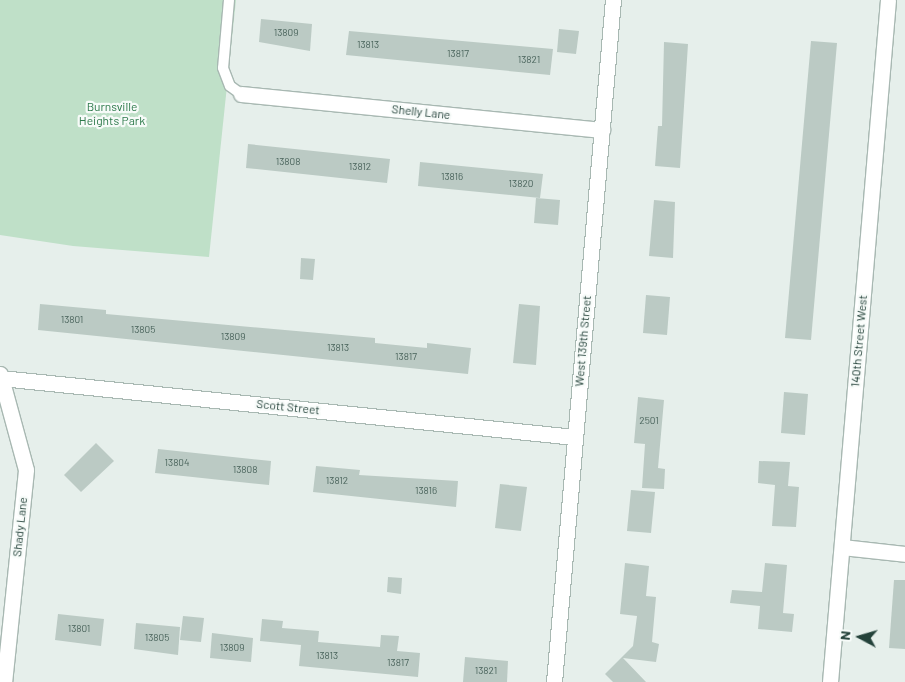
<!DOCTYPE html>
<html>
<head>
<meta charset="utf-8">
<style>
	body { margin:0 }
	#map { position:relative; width:905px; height:682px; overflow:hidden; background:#e6efeb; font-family:Barlow,sans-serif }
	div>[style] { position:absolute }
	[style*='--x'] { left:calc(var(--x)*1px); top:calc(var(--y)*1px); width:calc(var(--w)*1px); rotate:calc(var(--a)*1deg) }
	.green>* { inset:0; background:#bfe0c8 }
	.building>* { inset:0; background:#bbcac4 }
	.roads { filter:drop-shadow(1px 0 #a8b8b2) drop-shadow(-1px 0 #a8b8b2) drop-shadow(0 1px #a8b8b2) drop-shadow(0 -1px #a8b8b2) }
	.lane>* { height:10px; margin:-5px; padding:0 5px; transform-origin:5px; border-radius:5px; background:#fff }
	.street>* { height:15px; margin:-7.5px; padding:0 7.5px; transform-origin:7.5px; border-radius:7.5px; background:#fff }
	span { translate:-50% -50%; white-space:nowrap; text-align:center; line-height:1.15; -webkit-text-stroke:4.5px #f7fbf9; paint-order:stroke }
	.number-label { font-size:10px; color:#4a645c }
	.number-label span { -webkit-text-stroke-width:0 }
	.park-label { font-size:12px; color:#2d7a4b }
	.street-label { font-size:12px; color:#24423a }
	.north { position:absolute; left:835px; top:612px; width:50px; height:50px; -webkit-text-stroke:4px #f7fbf9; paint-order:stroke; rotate:276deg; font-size:14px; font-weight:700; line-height:20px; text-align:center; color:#24423a }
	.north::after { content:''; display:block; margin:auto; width:18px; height:22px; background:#24423a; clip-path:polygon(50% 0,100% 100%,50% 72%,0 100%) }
</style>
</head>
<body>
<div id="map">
	<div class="green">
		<div style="clip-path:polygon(0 0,236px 0,209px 257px,73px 246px,0 235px)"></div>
	</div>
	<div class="building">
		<div style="clip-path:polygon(261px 19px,312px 24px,310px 51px,259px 42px)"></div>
		<div style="clip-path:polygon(559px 29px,579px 31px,576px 54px,557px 52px)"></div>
		<div style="clip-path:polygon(349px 31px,553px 49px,550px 75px,346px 55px)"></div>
		<div style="clip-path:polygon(811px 41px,837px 43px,811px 340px,785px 338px)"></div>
		<div style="clip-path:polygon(664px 42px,688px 44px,680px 168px,655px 166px,658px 126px,662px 126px)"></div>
		<div style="clip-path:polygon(248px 144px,390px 159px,387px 183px,246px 168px)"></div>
		<div style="clip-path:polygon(420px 162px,543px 174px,540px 198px,418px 186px)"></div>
		<div style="clip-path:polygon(536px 198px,560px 200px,558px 225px,534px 223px)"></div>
		<div style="clip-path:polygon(654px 200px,675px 202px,673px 258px,649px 256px)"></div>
		<div style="clip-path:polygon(301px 258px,315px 259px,313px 280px,300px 279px)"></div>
		<div style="clip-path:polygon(646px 295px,670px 297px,667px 335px,643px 333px)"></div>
		<div style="clip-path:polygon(40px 304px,106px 310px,106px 314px,375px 338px,375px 343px,427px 348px,427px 343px,471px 348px,468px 374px,38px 330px)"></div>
		<div style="clip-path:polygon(519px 304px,540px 306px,536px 365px,513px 363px)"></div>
		<div style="clip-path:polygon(784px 392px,808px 394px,805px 435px,781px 433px)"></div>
		<div style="clip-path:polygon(638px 397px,664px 400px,658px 468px,665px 469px,664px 489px,642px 488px,645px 444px,634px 443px)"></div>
		<div style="clip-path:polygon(96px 443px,114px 461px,81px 492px,64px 475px)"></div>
		<div style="clip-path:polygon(158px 449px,271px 461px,269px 485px,155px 473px)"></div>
		<div style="clip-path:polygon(759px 461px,790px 462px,788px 486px,799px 487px,796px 527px,772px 526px,775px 485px,758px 483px)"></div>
		<div style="clip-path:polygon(316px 466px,360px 470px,359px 475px,458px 481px,456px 507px,313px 492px)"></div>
		<div style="clip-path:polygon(500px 484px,527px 487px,521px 531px,495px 528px)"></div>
		<div style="clip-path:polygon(631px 490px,655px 492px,651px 533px,627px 531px)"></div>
		<div style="clip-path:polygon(625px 563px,649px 566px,646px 596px,656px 597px,652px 642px,659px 644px,656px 662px,623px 658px,646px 682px,613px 682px,605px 674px,633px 646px,637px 616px,620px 614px)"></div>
		<div style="clip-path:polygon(765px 563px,787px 565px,783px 613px,794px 614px,792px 632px,758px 629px,760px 606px,730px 603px,732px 590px,762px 592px)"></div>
		<div style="clip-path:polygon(388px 577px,402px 578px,401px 594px,387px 592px)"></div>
		<div style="clip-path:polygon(894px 580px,905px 580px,905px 649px,889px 648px)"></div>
		<div style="clip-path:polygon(58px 614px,104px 619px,101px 646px,55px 640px)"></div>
		<div style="clip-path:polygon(183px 616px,204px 618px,201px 642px,180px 640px)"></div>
		<div style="clip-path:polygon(262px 619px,283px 621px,282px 628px,319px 631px,318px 642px,380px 647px,381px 635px,399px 636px,397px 651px,420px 653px,418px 677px,299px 666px,301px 645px,260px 641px)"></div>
		<div style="clip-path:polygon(136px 623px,180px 627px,178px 655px,134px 649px)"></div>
		<div style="clip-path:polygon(212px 633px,253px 638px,251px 662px,210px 658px)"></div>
		<div style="clip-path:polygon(465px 657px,508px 661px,507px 682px,463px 682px)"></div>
	</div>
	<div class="roads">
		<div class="lane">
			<div style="--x:229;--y:0;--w:68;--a:95"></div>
			<div style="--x:223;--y:68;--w:19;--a:69"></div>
			<div style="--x:230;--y:86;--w:14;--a:36"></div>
		</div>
		<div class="street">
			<div style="--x:241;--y:94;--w:363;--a:5.7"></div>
			<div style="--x:0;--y:374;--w:99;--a:74.8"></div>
			<div style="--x:26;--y:470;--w:213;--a:95.9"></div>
			<div style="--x:1;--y:378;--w:577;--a:5.87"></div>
			<div style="--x:842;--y:547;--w:63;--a:6.3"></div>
			<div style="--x:554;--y:682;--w:685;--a:-85.06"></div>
			<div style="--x:830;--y:682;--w:684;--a:-85.14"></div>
		</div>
	</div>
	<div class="number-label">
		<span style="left:286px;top:33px">13809</span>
		<span style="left:368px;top:45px">13813</span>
		<span style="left:458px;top:54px">13817</span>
		<span style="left:529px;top:60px">13821</span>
		<span style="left:288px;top:162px">13808</span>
		<span style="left:360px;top:167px">13812</span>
		<span style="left:452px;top:177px">13816</span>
		<span style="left:521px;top:184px">13820</span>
		<span style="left:72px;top:320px">13801</span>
		<span style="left:143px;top:330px">13805</span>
		<span style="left:233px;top:337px">13809</span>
		<span style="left:338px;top:348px">13813</span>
		<span style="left:406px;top:357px">13817</span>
		<span style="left:649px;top:421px">2501</span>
		<span style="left:177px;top:463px">13804</span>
		<span style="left:245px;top:470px">13808</span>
		<span style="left:337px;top:481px">13812</span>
		<span style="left:426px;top:491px">13816</span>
		<span style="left:79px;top:629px">13801</span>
		<span style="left:157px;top:638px">13805</span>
		<span style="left:232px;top:648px">13809</span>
		<span style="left:327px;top:656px">13813</span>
		<span style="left:398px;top:663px">13817</span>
		<span style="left:486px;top:671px">13821</span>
	</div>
	<div class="park-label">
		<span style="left:112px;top:114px">Burnsville<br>Heights Park</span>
	</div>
	<div class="street-label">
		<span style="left:421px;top:112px;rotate:6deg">Shelly Lane</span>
		<span style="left:583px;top:341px;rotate:-85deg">West 139th Street</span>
		<span style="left:859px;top:341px;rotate:-85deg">140th Street West</span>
		<span style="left:288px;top:407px;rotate:6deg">Scott Street</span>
		<span style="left:20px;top:527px;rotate:-84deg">Shady Lane</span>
	</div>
	<div class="north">N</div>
</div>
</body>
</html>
